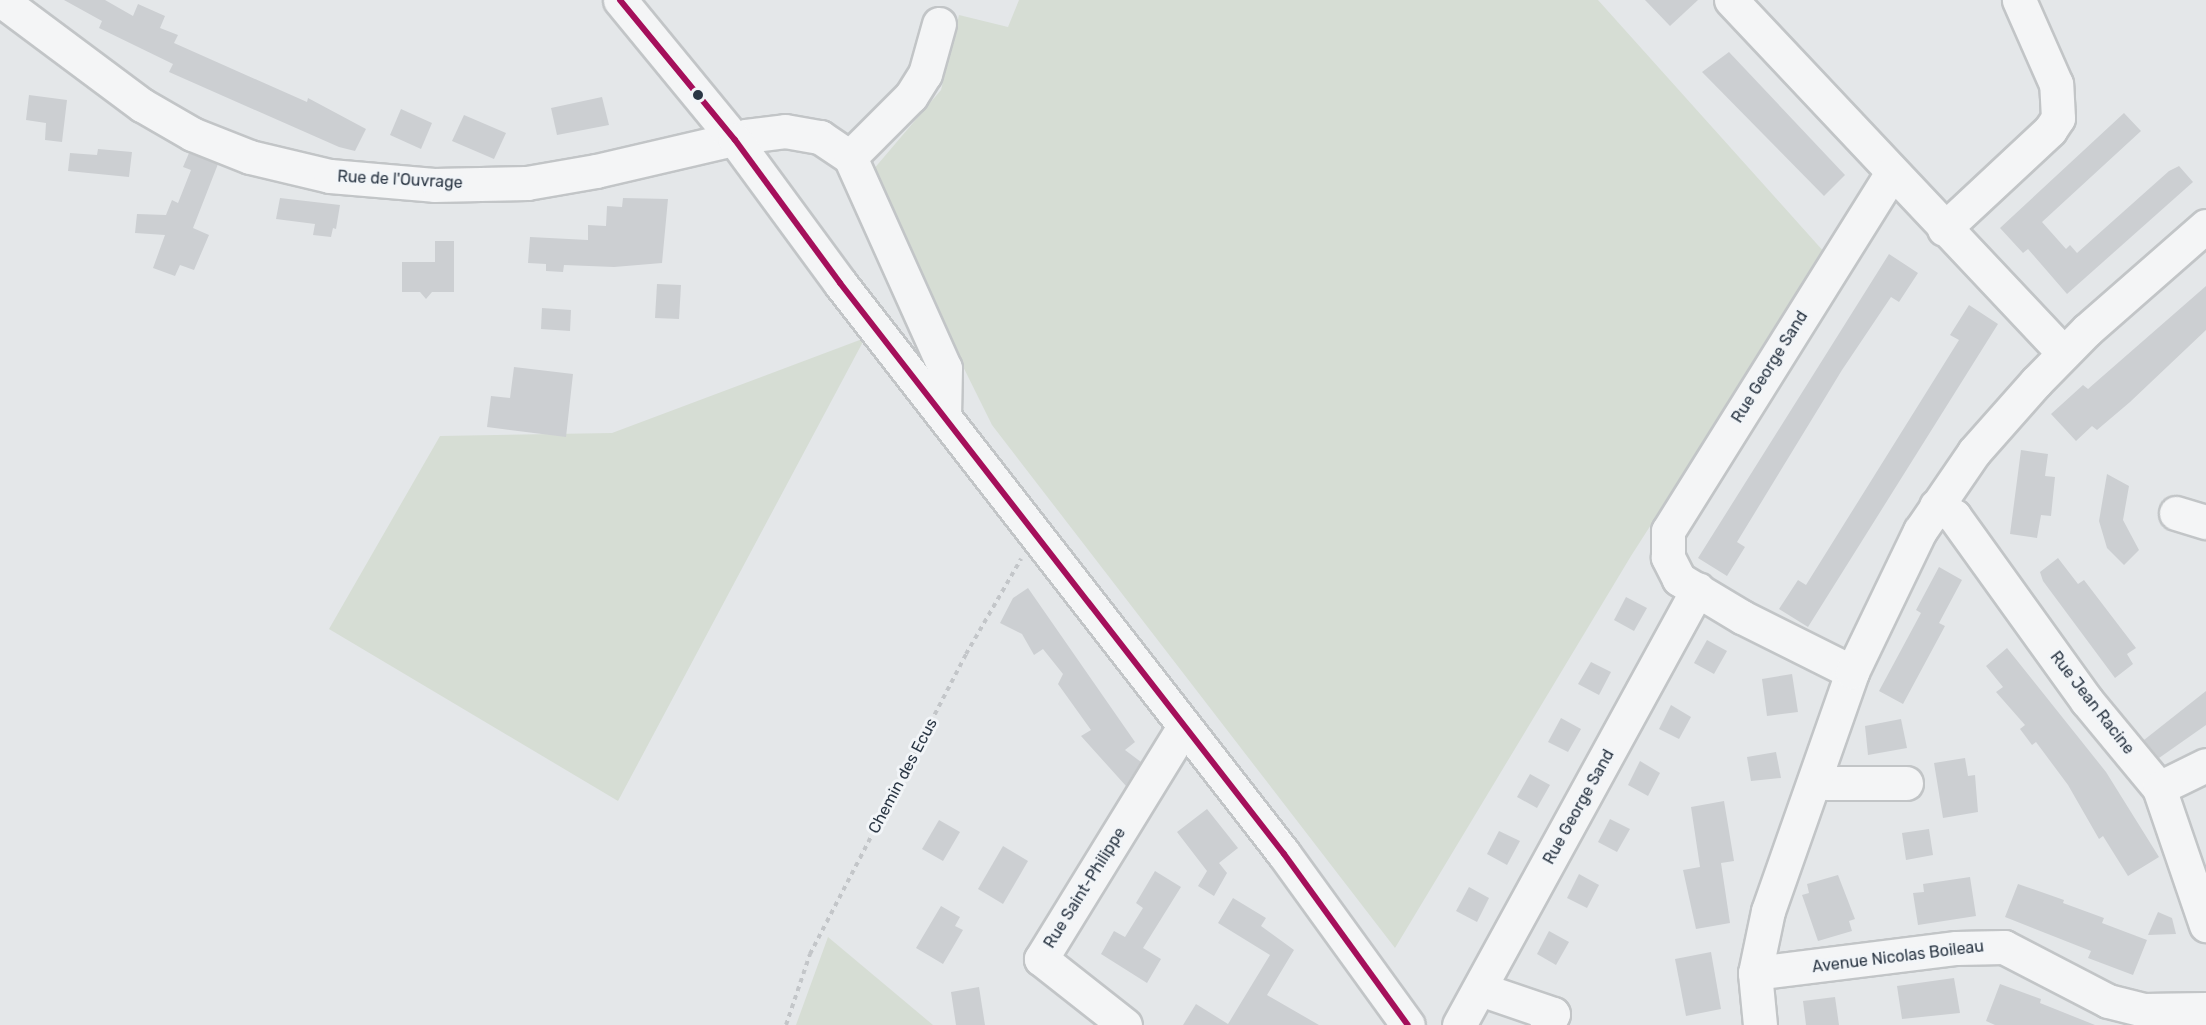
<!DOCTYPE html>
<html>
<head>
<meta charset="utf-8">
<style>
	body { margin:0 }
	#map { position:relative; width:2206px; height:1025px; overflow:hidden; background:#e4e7e9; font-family:Rubik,sans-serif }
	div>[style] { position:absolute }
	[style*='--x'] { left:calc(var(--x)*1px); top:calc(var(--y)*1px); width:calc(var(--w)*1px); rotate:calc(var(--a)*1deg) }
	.green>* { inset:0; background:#d6ddd4 }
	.building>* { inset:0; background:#cccfd2 }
	.path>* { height:4px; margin-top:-2px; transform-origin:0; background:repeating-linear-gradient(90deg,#c3c6c9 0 4.5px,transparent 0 9px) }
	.roads { filter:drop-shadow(2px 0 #c2c5c7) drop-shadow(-2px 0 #c2c5c7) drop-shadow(0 2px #c2c5c7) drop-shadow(0 -2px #c2c5c7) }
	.minor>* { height:33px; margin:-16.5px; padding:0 16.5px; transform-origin:16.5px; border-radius:16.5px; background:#f4f5f6 }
	.bus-1>* { height:6px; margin:-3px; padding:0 3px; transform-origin:3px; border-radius:3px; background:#a50f5b }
	.dots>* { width:16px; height:16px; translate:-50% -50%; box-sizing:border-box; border:3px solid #f2f5f8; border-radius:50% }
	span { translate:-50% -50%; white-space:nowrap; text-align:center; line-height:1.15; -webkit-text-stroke:6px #f2f5f8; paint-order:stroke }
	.street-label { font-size:16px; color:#2a3644 }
</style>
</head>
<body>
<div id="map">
	<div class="green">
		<div style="clip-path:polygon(1019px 0,1598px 0,1825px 253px,1631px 556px,1395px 948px,992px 425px,934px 308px,861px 184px,941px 90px,959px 15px,1008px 27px)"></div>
		<div style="clip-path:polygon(865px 338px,618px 801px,329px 629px,440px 436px,612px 433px)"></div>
		<div style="clip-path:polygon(828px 937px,933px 1025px,796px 1025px)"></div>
	</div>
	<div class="building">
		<div style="clip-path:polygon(64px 0,105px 0,133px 16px,138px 4px,165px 16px,160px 28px,178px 35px,174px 43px,307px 102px,308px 98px,366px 129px,355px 151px,339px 147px,169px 72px,173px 64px,99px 28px,102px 21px)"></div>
		<div style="clip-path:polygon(1645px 0,1698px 0,1670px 26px)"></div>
		<div style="clip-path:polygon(1729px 52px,1845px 175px,1824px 196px,1702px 72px)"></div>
		<div style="clip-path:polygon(29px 95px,67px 100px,62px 142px,45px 140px,46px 123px,26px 120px)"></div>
		<div style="clip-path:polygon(602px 97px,609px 125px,557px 135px,551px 108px)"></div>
		<div style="clip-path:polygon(401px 109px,432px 123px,421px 149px,390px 135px)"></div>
		<div style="clip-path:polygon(2124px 113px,2141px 131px,2042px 222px,2066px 249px,2070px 245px,2077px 253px,2169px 171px,2179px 166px,2193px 182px,2067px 294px,2028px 249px,2023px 253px,2000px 228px)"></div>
		<div style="clip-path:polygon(464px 115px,506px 133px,494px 159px,452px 141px)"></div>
		<div style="clip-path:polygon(98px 149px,132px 152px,129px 177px,68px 171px,70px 153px,97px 155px)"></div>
		<div style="clip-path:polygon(189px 153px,218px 164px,193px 228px,209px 235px,194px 270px,180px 265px,175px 276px,153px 268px,165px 235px,135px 233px,137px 214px,166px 215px,172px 200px,178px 203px,191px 170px,183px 167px)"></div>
		<div style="clip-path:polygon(280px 198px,340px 205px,336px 229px,333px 228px,331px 237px,313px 235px,315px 224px,276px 219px)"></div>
		<div style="clip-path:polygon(623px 198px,668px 199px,662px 263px,614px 267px,564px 265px,563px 272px,546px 271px,546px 264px,528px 263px,530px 237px,588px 240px,588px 225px,606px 226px,607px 206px,622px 207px)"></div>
		<div style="clip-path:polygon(435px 241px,454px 241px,454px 292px,432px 292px,426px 299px,420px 292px,402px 292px,402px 262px,435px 262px)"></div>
		<div style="clip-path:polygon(1889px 254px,1918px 273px,1899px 302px,1891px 297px,1842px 370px,1737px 542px,1745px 547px,1727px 576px,1698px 558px)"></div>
		<div style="clip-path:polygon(657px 284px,681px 285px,679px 319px,655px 318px)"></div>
		<div style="clip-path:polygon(2206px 286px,2206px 330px,2130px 402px,2097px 430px,2092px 426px,2076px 441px,2051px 414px,2083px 385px,2088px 389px)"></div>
		<div style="clip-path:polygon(1969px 305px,1998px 324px,1808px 627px,1779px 609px,1798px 580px,1806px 585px,1959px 340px,1950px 335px)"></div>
		<div style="clip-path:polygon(542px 308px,571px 310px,570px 331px,541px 329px)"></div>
		<div style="clip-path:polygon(514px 367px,573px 374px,566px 437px,487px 427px,491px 396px,510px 398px)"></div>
		<div style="clip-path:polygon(2021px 450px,2048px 454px,2045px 476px,2055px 477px,2051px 516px,2041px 515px,2037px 538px,2010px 534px)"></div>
		<div style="clip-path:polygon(2107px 474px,2129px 486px,2123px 520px,2139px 550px,2124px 565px,2107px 548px,2099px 521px)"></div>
		<div style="clip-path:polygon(2058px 558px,2078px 584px,2084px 580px,2136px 648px,2127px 654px,2133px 664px,2115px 678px,2043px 581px,2040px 572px)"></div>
		<div style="clip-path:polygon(1939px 567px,1962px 580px,1939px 623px,1945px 626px,1903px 704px,1879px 691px,1921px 613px,1916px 610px)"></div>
		<div style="clip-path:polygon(1028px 588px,1135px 742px,1125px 750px,1141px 762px,1126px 786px,1081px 736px,1091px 730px,1058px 684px,1063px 674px,1043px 649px,1034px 655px,1022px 634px,1000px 623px,1013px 598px)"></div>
		<div style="clip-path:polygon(1626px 597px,1647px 608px,1634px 631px,1614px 620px)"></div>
		<div style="clip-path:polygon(1707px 640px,1727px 651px,1714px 674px,1694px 663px)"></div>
		<div style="clip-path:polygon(2007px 648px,2106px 772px,2159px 857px,2128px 876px,2103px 836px,2099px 839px,2068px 785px,2036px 742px,2032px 745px,2020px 729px,2025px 725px,1996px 692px,2003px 687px,1986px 666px)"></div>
		<div style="clip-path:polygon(1591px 662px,1611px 672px,1599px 695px,1578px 684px)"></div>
		<div style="clip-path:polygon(1792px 674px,1798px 712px,1767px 716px,1762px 679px)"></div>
		<div style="clip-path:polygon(2206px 691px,2206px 725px,2159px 758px,2144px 740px)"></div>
		<div style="clip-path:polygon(1671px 705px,1691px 717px,1679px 739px,1659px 729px)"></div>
		<div style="clip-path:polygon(1561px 718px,1581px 729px,1568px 752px,1548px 742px)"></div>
		<div style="clip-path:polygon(1901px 719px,1907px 748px,1868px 755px,1865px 726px)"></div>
		<div style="clip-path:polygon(1776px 752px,1781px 778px,1751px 781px,1747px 757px)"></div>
		<div style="clip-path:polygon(1965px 758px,1968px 776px,1975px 775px,1978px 812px,1943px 818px,1934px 763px)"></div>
		<div style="clip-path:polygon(1640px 761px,1660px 773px,1648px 796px,1628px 785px)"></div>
		<div style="clip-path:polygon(1530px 774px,1550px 785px,1537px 808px,1517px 797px)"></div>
		<div style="clip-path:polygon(1724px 801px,1734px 861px,1721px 863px,1730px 923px,1696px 929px,1683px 870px,1700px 867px,1691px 807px)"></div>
		<div style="clip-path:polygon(1207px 809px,1238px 848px,1219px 863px,1227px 873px,1214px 896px,1198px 886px,1207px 871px,1177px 832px)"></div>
		<div style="clip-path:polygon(1610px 819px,1630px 829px,1617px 852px,1598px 842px)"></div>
		<div style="clip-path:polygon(939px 820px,960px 832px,943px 861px,922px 849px)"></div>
		<div style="clip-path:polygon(1929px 829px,1933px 855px,1906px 860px,1902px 833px)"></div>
		<div style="clip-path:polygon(1499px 831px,1520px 841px,1507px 865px,1487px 854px)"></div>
		<div style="clip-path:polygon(1003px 846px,1028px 861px,1003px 904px,978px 889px)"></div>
		<div style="clip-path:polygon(1155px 871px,1181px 887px,1143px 948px,1161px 959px,1147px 983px,1101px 954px,1114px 931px,1125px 937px,1143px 908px,1136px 903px)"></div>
		<div style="clip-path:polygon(1579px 874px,1599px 885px,1587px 908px,1567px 898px)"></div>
		<div style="clip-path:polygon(1838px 875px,1855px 919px,1849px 921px,1852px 931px,1818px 941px,1802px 895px,1809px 893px,1807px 884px)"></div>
		<div style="clip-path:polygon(1970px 877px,1976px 916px,1918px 925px,1913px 893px,1924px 892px,1923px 884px)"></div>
		<div style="clip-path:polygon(2018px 884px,2064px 900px,2063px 903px,2104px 918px,2102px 923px,2147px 940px,2133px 975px,2088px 958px,2091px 951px,2005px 917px)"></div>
		<div style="clip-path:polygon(1469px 887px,1489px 898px,1477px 922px,1456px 911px)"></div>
		<div style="clip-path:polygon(1233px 898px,1266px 918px,1261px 926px,1294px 950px,1267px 995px,1319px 1025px,1183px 1025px,1196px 1004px,1228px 1024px,1270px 955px,1218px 923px)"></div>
		<div style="clip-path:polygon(941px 906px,960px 917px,955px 926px,963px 930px,943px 964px,916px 948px)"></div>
		<div style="clip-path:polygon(2158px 912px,2172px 918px,2176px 934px,2148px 935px)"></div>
		<div style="clip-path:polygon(1549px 931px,1569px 942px,1556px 965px,1537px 954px)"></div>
		<div style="clip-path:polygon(1711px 952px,1721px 1009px,1686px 1016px,1675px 959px)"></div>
		<div style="clip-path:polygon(1954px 978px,1960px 1013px,1902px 1019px,1897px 986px)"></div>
		<div style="clip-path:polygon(2000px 984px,2041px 999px,2040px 1003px,2095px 1025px,1995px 1025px,1986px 1021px)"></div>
		<div style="clip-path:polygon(979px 987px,985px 1025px,956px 1025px,951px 992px)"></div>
		<div style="clip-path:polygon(1835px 997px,1839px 1025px,1806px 1025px,1803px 1001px)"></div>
	</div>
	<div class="path">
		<div style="--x:786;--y:1025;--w:75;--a:-71.3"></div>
		<div style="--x:810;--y:954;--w:338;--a:-62.5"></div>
		<div style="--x:966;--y:654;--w:110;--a:-59.9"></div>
	</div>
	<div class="roads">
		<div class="minor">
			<div style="--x:1;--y:0;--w:176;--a:36.7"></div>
			<div style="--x:142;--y:105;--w:58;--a:30.1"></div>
			<div style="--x:192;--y:134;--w:62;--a:21.6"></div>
			<div style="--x:250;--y:157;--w:82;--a:13.4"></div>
			<div style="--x:330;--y:176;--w:104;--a:4.9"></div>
			<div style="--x:434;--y:185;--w:93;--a:-1.2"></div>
			<div style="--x:527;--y:183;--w:70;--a:-9.9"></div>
			<div style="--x:596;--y:171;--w:154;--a:-13.1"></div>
			<div style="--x:746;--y:136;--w:39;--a:-7"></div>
			<div style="--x:785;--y:131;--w:36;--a:10"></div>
			<div style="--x:820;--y:137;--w:36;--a:34"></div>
			<div style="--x:850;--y:157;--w:231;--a:65.8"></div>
			<div style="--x:945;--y:368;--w:47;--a:91.2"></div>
			<div style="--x:620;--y:0;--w:181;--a:50.6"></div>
			<div style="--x:735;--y:140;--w:177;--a:53.7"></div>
			<div style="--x:840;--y:283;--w:723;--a:52.13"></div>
			<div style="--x:1284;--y:854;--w:211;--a:54.1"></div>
			<div style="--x:1731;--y:0;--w:485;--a:46.7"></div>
			<div style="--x:850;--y:157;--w:86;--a:-45"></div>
			<div style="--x:911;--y:96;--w:26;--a:-58"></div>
			<div style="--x:925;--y:74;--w:52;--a:-74.4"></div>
			<div style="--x:1944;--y:229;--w:145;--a:-43"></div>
			<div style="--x:2050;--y:130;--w:14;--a:-56"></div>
			<div style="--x:2058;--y:118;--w:34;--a:-93"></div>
			<div style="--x:2056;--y:84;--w:92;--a:-113.8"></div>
			<div style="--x:1936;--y:506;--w:21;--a:29"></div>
			<div style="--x:1954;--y:516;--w:228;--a:54.3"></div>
			<div style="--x:2087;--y:701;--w:113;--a:50.4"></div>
			<div style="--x:2159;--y:788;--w:145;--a:71.1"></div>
			<div style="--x:2176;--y:513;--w:31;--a:17"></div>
			<div style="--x:1852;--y:672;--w:123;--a:-153.4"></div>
			<div style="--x:1742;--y:617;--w:74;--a:-148.9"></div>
			<div style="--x:1679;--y:579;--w:25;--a:-117"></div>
			<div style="--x:1668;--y:557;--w:26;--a:-90"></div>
			<div style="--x:1668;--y:531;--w:422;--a:-58"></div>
			<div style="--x:1816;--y:778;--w:12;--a:24"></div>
			<div style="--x:1827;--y:783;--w:79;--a:0"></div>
			<div style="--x:2159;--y:788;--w:52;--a:-26.1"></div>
			<div style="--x:1755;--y:973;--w:203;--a:-7.1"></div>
			<div style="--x:1956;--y:948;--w:48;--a:-1.2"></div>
			<div style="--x:2004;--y:947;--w:117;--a:27.4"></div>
			<div style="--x:2108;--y:1001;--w:37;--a:14"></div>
			<div style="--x:2144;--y:1010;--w:62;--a:-0.9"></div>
			<div style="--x:1480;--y:989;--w:77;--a:18.9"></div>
			<div style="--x:1553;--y:1014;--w:13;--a:119"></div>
			<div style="--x:1125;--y:1025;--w:107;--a:-141.8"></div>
			<div style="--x:1041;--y:959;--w:273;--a:-58.4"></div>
			<div style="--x:1459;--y:1025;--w:497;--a:-61.3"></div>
			<div style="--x:1760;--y:1025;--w:52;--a:-95.5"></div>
			<div style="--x:1755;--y:973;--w:63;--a:-78.2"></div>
			<div style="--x:1768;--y:911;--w:253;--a:-70.6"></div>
			<div style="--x:1852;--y:672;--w:157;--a:-64.3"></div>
			<div style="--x:1920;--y:531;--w:96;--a:-55.6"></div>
			<div style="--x:1974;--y:452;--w:94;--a:-48.5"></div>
			<div style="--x:2036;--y:382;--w:73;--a:-45.6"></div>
			<div style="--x:2087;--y:330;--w:158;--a:-41.2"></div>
		</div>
	</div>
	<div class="bus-1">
		<div style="--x:620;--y:0;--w:181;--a:50.6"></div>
		<div style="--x:735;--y:140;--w:177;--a:53.7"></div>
		<div style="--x:840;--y:283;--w:723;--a:52.13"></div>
		<div style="--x:1284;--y:854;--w:211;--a:54.1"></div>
	</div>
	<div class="dots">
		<div style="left:698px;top:95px;background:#2a3644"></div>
	</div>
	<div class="street-label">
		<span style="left:400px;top:180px;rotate:3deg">Rue de l'Ouvrage</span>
		<span style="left:1770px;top:367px;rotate:-58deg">Rue George Sand</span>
		<span style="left:2092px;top:703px;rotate:52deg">Rue Jean Racine</span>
		<span style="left:903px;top:776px;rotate:-62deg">Chemin des Ecus</span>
		<span style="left:1579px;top:807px;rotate:-61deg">Rue George Sand</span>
		<span style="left:1085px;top:888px;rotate:-58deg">Rue Saint-Philippe</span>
		<span style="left:1898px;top:957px;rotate:-7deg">Avenue Nicolas Boileau</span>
	</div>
</div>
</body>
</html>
